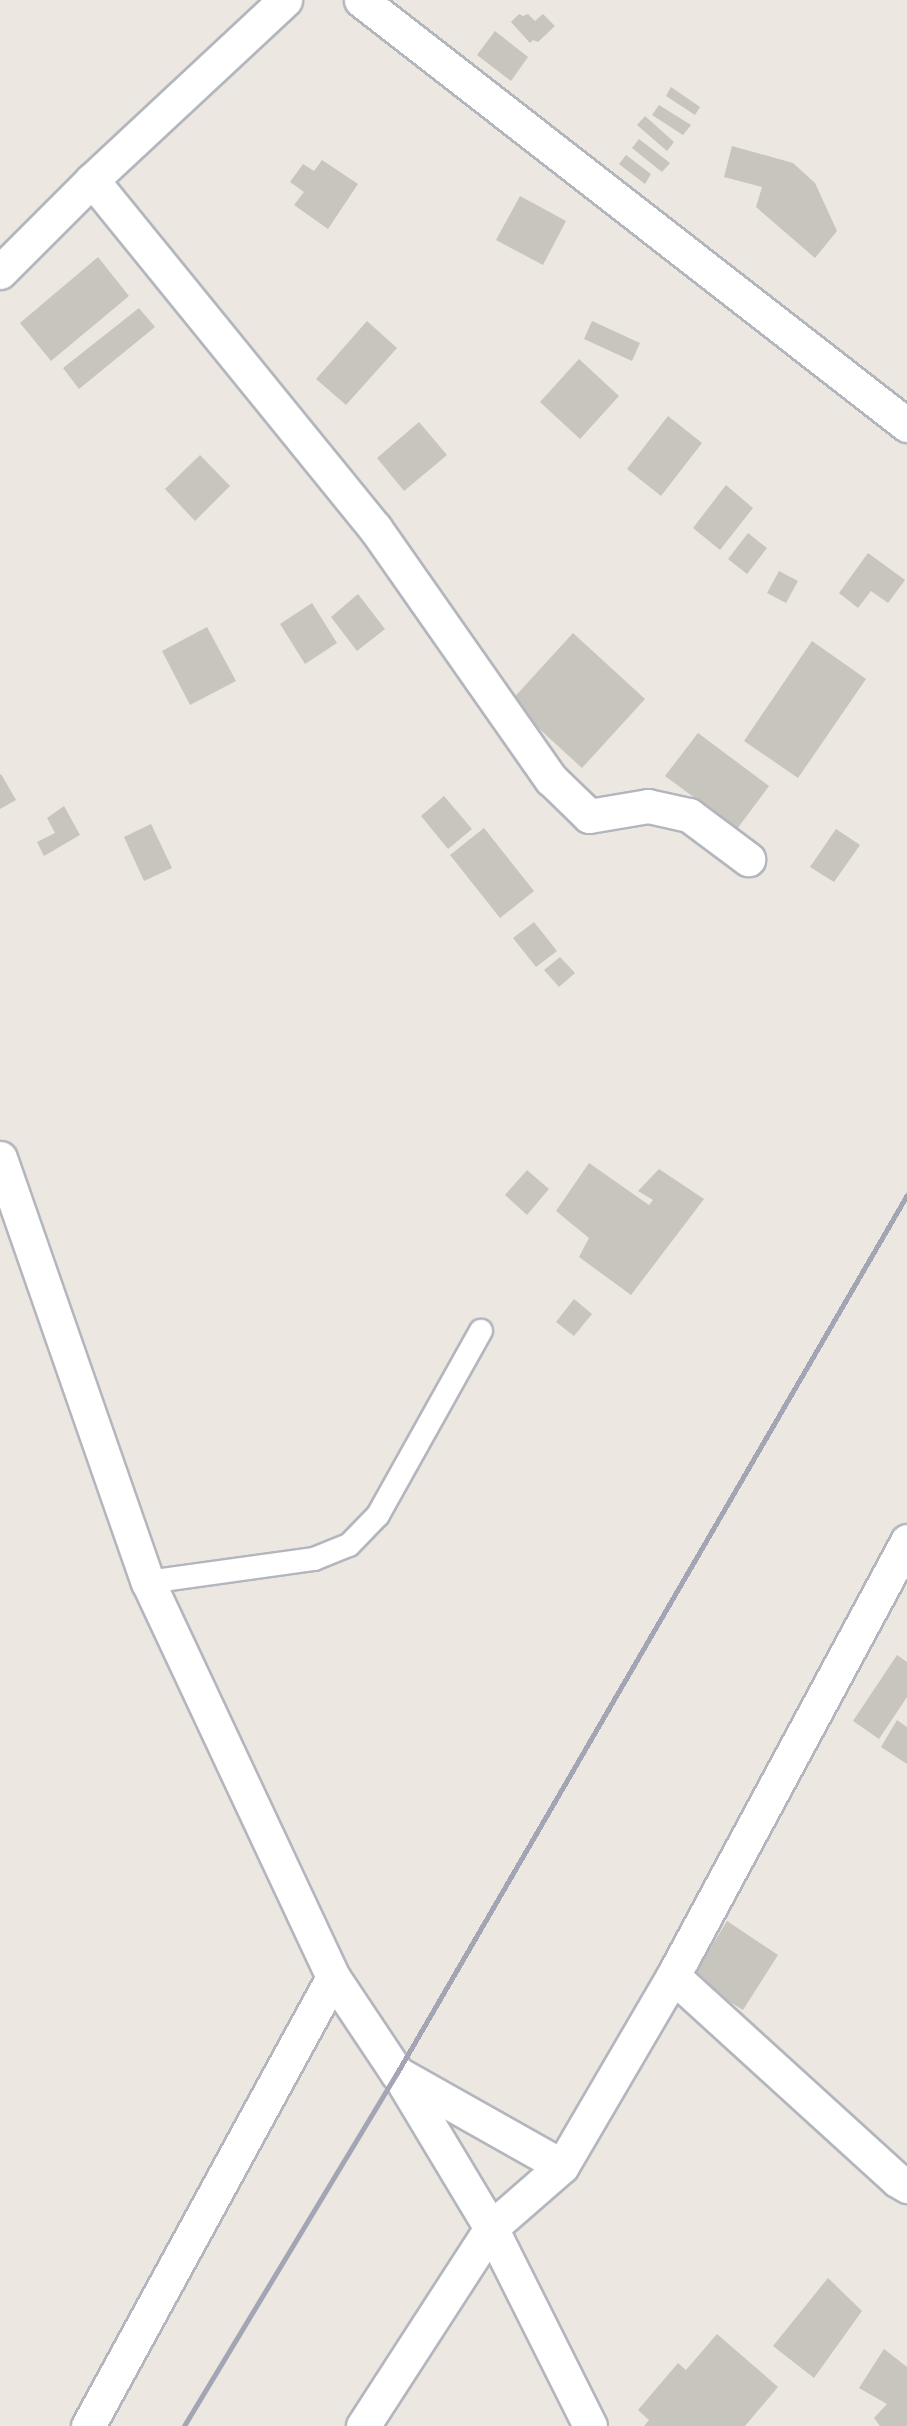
<!DOCTYPE html>
<html>
<head>
<meta charset="utf-8">
<style>
	body { margin:0 }
	#map { position:relative; width:907px; height:2426px; overflow:hidden; background:#ece7e0; font-family:"Roboto Condensed",sans-serif }
	div>[style] { position:absolute }
	[style*='--x'] { left:calc(var(--x)*1px); top:calc(var(--y)*1px); width:calc(var(--w)*1px); rotate:calc(var(--a)*1deg) }
	.building>* { inset:0; background:#c8c5be }
	.roads { filter:drop-shadow(2px 0 #b4b6be) drop-shadow(-2px 0 #b4b6be) drop-shadow(0 2px #b4b6be) drop-shadow(0 -2px #b4b6be) }
	.lane>* { height:22px; margin:-11px; padding:0 11px; transform-origin:11px; border-radius:11px; background:#fff }
	.street>* { height:33px; margin:-16.5px; padding:0 16.5px; transform-origin:16.5px; border-radius:16.5px; background:#fff }
	.secondary>* { height:33px; margin:-16.5px; padding:0 16.5px; transform-origin:16.5px; border-radius:16.5px; background:#fff }
	.rail>* { height:4.5px; margin:-2.25px; padding:0 2.25px; transform-origin:2.25px; border-radius:2.25px; background:#a3a5b4 }
	span { translate:-50% -50%; white-space:nowrap; text-align:center; line-height:1.15; -webkit-text-stroke:4.5px #fff; paint-order:stroke }
</style>
</head>
<body>
<div id="map">
	<div class="building">
		<div style="clip-path:polygon(519px 14px,523px 16px,528px 14px,535px 21px,543px 14px,555px 26px,538px 42px,533px 40px,530px 43px,511px 22px)"></div>
		<div style="clip-path:polygon(495px 31px,528px 57px,511px 81px,477px 55px)"></div>
		<div style="clip-path:polygon(671px 87px,700px 107px,695px 115px,666px 96px)"></div>
		<div style="clip-path:polygon(659px 105px,691px 125px,683px 135px,652px 115px)"></div>
		<div style="clip-path:polygon(645px 116px,674px 142px,667px 151px,637px 125px)"></div>
		<div style="clip-path:polygon(639px 139px,670px 163px,662px 172px,632px 148px)"></div>
		<div style="clip-path:polygon(732px 146px,793px 163px,815px 183px,837px 231px,815px 258px,756px 207px,762px 187px,724px 177px)"></div>
		<div style="clip-path:polygon(626px 155px,651px 174px,645px 184px,619px 164px)"></div>
		<div style="clip-path:polygon(322px 160px,358px 184px,328px 229px,294px 205px,304px 192px,290px 182px,303px 164px,314px 171px)"></div>
		<div style="clip-path:polygon(520px 196px,566px 221px,543px 265px,496px 240px)"></div>
		<div style="clip-path:polygon(98px 257px,129px 296px,51px 361px,20px 323px)"></div>
		<div style="clip-path:polygon(139px 308px,155px 327px,79px 389px,63px 368px)"></div>
		<div style="clip-path:polygon(367px 321px,397px 348px,346px 405px,316px 379px)"></div>
		<div style="clip-path:polygon(592px 321px,640px 343px,632px 361px,584px 339px)"></div>
		<div style="clip-path:polygon(579px 359px,619px 396px,580px 439px,540px 402px)"></div>
		<div style="clip-path:polygon(668px 416px,702px 443px,661px 496px,627px 469px)"></div>
		<div style="clip-path:polygon(419px 422px,447px 455px,404px 491px,377px 458px)"></div>
		<div style="clip-path:polygon(200px 455px,230px 486px,195px 521px,165px 489px)"></div>
		<div style="clip-path:polygon(726px 485px,753px 508px,720px 550px,693px 528px)"></div>
		<div style="clip-path:polygon(748px 533px,767px 548px,747px 574px,728px 559px)"></div>
		<div style="clip-path:polygon(868px 553px,905px 580px,888px 603px,871px 591px,858px 608px,839px 593px)"></div>
		<div style="clip-path:polygon(779px 571px,798px 581px,786px 603px,767px 593px)"></div>
		<div style="clip-path:polygon(358px 594px,385px 629px,357px 651px,331px 617px)"></div>
		<div style="clip-path:polygon(312px 603px,337px 643px,305px 664px,280px 624px)"></div>
		<div style="clip-path:polygon(207px 627px,236px 681px,190px 705px,162px 651px)"></div>
		<div style="clip-path:polygon(573px 633px,645px 699px,582px 768px,510px 702px)"></div>
		<div style="clip-path:polygon(812px 641px,866px 679px,798px 778px,744px 741px)"></div>
		<div style="clip-path:polygon(698px 733px,769px 786px,737px 829px,665px 776px)"></div>
		<div style="clip-path:polygon(1px 774px,16px 800px,0 809px,0 775px)"></div>
		<div style="clip-path:polygon(444px 796px,472px 829px,448px 849px,421px 816px)"></div>
		<div style="clip-path:polygon(64px 806px,80px 835px,44px 856px,37px 842px,55px 833px,47px 818px)"></div>
		<div style="clip-path:polygon(151px 824px,172px 868px,144px 881px,124px 837px)"></div>
		<div style="clip-path:polygon(484px 828px,534px 891px,500px 918px,450px 855px)"></div>
		<div style="clip-path:polygon(836px 829px,860px 845px,834px 882px,810px 867px)"></div>
		<div style="clip-path:polygon(534px 922px,557px 951px,536px 967px,513px 938px)"></div>
		<div style="clip-path:polygon(560px 957px,575px 973px,559px 987px,544px 970px)"></div>
		<div style="clip-path:polygon(589px 1163px,649px 1205px,653px 1200px,638px 1191px,659px 1169px,704px 1199px,631px 1295px,579px 1257px,589px 1238px,556px 1211px)"></div>
		<div style="clip-path:polygon(527px 1170px,549px 1189px,527px 1215px,505px 1195px)"></div>
		<div style="clip-path:polygon(574px 1299px,592px 1314px,574px 1336px,556px 1322px)"></div>
		<div style="clip-path:polygon(897px 1655px,907px 1662px,907px 1697px,879px 1739px,853px 1721px)"></div>
		<div style="clip-path:polygon(897px 1720px,907px 1727px,907px 1764px,881px 1747px)"></div>
		<div style="clip-path:polygon(727px 1921px,778px 1955px,743px 2010px,692px 1978px)"></div>
		<div style="clip-path:polygon(828px 2278px,862px 2311px,814px 2378px,773px 2346px)"></div>
		<div style="clip-path:polygon(717px 2334px,778px 2387px,745px 2426px,644px 2426px,649px 2420px,638px 2410px,678px 2363px,686px 2370px)"></div>
		<div style="clip-path:polygon(884px 2349px,907px 2367px,907px 2426px,880px 2426px,874px 2418px,887px 2404px,859px 2388px)"></div>
	</div>
	<div class="roads">
		<div class="lane">
			<div style="--x:148;--y:1582;--w:168;--a:-7.9"></div>
			<div style="--x:314;--y:1559;--w:38;--a:-22"></div>
			<div style="--x:349;--y:1545;--w:42;--a:-46"></div>
			<div style="--x:378;--y:1515;--w:211;--a:-60.8"></div>
		</div>
		<div class="street">
			<div style="--x:361;--y:0;--w:692;--a:37.9"></div>
			<div style="--x:92;--y:180;--w:449;--a:50.9"></div>
			<div style="--x:375;--y:528;--w:307;--a:55"></div>
			<div style="--x:551;--y:779;--w:53;--a:44.2"></div>
			<div style="--x:589;--y:816;--w:60;--a:-9.6"></div>
			<div style="--x:648;--y:806;--w:42;--a:12.4"></div>
			<div style="--x:689;--y:815;--w:74;--a:36.7"></div>
			<div style="--x:0;--y:272;--w:130;--a:-45"></div>
			<div style="--x:92;--y:180;--w:264;--a:-43"></div>
			<div style="--x:673;--y:1976;--w:303;--a:42.3"></div>
			<div style="--x:897;--y:2180;--w:12;--a:31"></div>
			<div style="--x:88;--y:2426;--w:511;--a:-61.38"></div>
			<div style="--x:363;--y:2426;--w:236;--a:-57.1"></div>
		</div>
		<div class="secondary">
			<div style="--x:0;--y:1158;--w:449;--a:70.8"></div>
			<div style="--x:148;--y:1582;--w:436;--a:64.9"></div>
			<div style="--x:333;--y:1977;--w:115;--a:56.3"></div>
			<div style="--x:397;--y:2073;--w:189;--a:29.4"></div>
			<div style="--x:399;--y:2075;--w:179;--a:59"></div>
			<div style="--x:491;--y:2228;--w:221;--a:63.4"></div>
			<div style="--x:491;--y:2228;--w:94;--a:-41.1"></div>
			<div style="--x:562;--y:2166;--w:220;--a:-59.7"></div>
			<div style="--x:673;--y:1976;--w:494;--a:-61.7"></div>
		</div>
	</div>
	<div class="rail">
		<div style="--x:184;--y:2426;--w:412;--a:-58.9"></div>
		<div style="--x:397;--y:2073;--w:1015;--a:-59.85"></div>
	</div>
</div>
</body>
</html>
